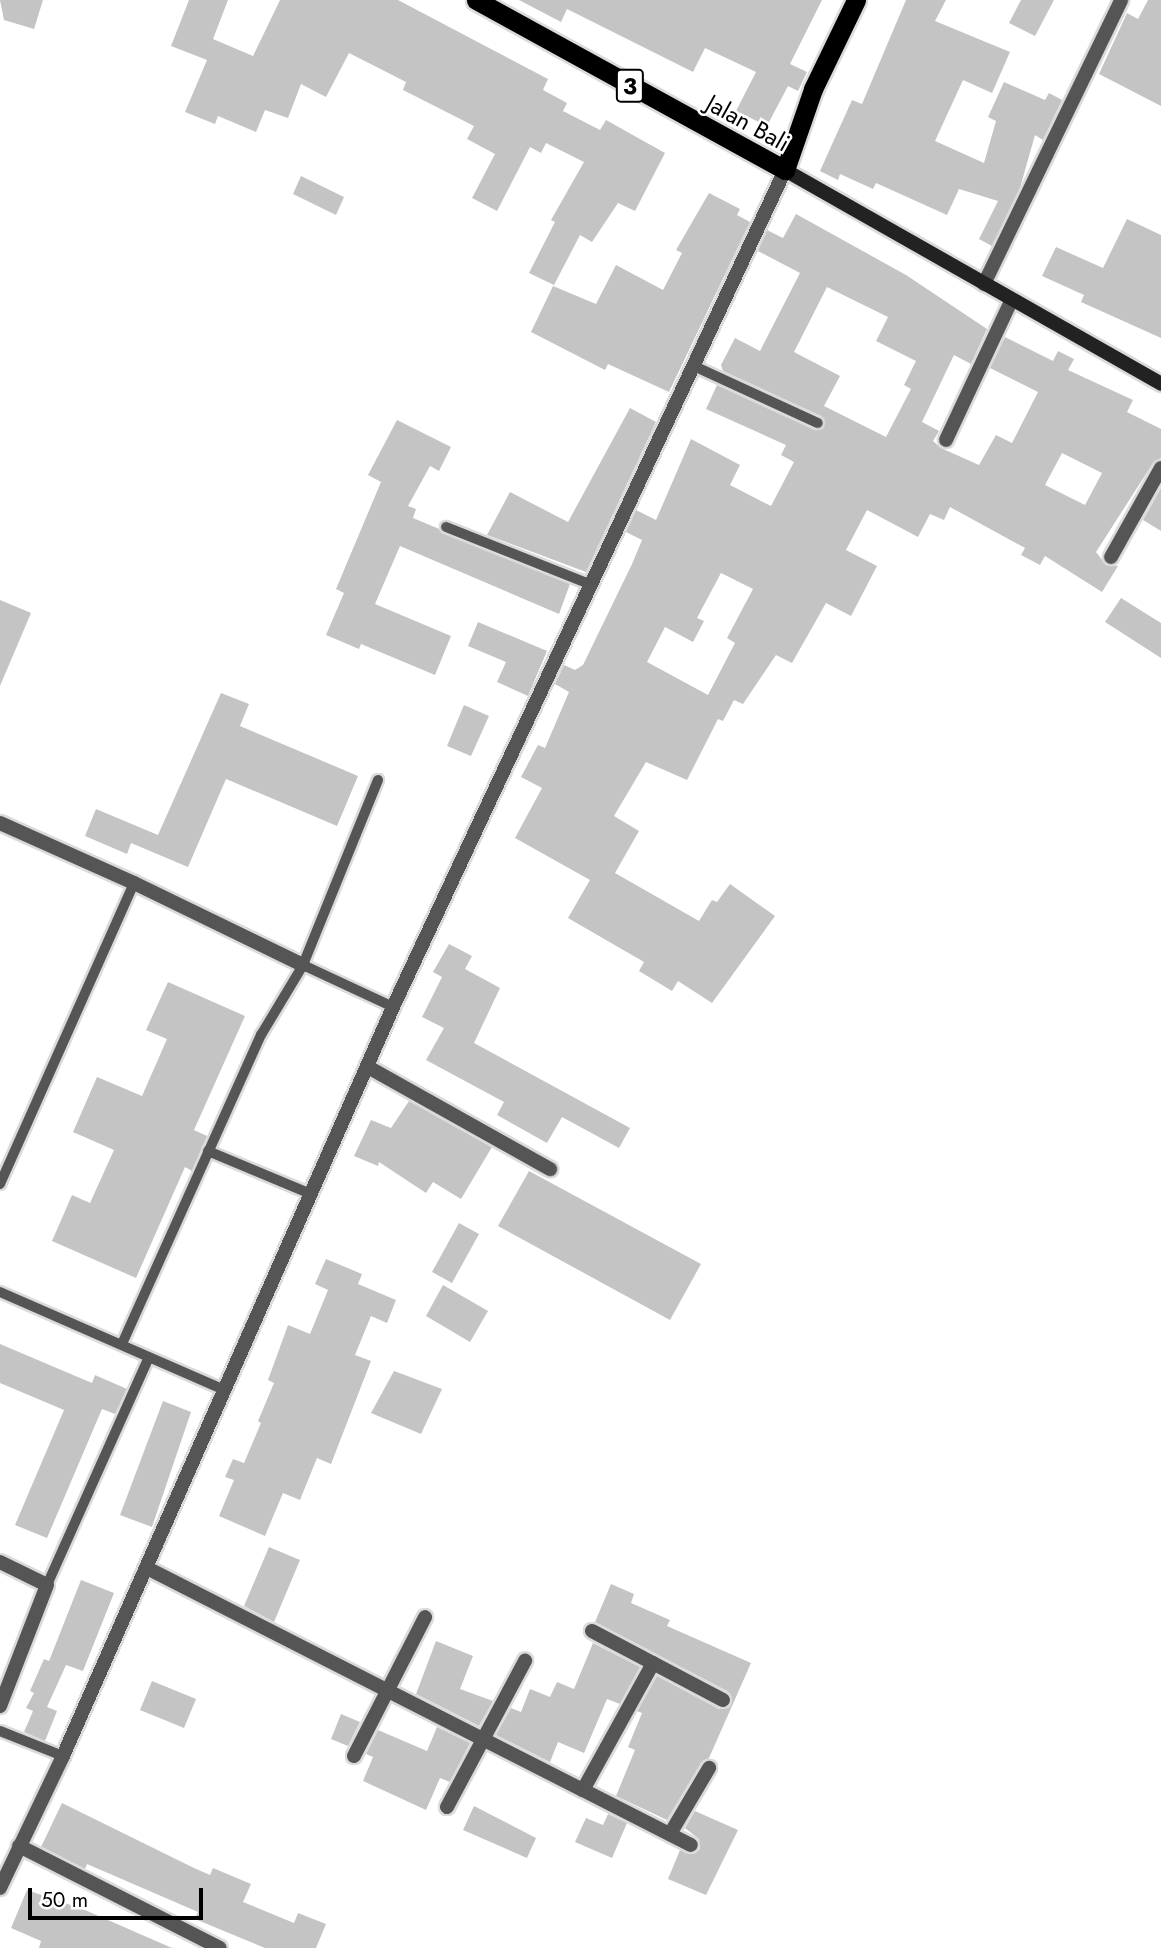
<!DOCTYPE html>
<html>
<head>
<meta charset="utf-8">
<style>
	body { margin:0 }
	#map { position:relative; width:1161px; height:1948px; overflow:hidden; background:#fff; font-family:Jost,sans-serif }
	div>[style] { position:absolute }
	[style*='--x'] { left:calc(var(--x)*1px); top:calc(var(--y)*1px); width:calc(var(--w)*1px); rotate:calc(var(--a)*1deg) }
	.building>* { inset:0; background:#c4c4c4 }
	.roads { filter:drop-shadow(2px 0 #dbdbdb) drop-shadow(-2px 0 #dbdbdb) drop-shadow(0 2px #dbdbdb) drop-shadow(0 -2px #dbdbdb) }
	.service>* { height:10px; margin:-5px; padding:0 5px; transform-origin:5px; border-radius:5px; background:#555 }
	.minor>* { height:14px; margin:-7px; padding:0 7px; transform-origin:7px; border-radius:7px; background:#555 }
	.secondary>* { height:14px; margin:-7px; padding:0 7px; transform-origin:7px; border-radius:7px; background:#222 }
	.trunk>* { height:19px; margin:-9.5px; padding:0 9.5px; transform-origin:9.5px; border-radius:9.5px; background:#000 }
	span { translate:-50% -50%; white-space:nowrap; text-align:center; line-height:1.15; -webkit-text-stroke:5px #fff; paint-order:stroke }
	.shield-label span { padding:2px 5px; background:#fff; border:2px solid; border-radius:5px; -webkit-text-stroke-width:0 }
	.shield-label { font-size:23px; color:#000; font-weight:700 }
	.street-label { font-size:24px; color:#000 }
	.scale { position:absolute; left:28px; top:1888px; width:175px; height:32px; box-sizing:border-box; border:4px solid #000; border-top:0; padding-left:9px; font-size:21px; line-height:24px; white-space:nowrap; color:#000; -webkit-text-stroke:5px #fff; paint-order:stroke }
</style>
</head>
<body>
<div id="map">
	<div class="building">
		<div style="clip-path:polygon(0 0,43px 0,34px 29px,4px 20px)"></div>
		<div style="clip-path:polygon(189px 0,228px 0,213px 39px,253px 56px,280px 0,398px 0,548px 79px,543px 90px,567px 103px,563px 111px,600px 130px,606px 120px,665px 153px,635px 211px,618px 203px,592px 242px,580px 235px,554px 285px,529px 273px,555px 222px,551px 220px,584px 162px,546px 143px,541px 153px,530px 147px,497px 211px,472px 198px,495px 154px,467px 139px,474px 126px,403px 90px,406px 82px,349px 53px,326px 97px,301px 84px,288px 118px,265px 110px,256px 132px,218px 116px,215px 124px,185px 112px,207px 60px,171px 46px)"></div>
		<div style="clip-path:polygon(519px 0,822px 0,790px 64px,807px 72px,798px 91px,788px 86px,767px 126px,736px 111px,756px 72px,705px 48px,693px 72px,567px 9px,561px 22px)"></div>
		<div style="clip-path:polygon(906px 0,946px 0,935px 21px,1010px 52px,992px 93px,963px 80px,935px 141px,984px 163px,996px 121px,988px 117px,1004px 82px,1045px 100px,1049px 93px,1062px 100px,1043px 140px,1035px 135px,1020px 188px,992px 246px,979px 239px,998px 201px,959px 189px,947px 215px,876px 183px,873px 189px,840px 174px,838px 180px,820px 171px,852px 100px,862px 104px)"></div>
		<div style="clip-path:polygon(1021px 0,1054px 0,1035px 36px,1009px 23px)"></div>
		<div style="clip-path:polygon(1148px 0,1161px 0,1161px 106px,1099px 74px,1127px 13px,1138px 19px)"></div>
		<div style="clip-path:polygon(301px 176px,344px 197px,336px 215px,293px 194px)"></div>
		<div style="clip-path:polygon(709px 193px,740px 209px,737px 215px,750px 222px,669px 392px,608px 364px,605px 370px,531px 332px,553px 286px,596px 304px,616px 265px,663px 290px,682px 253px,676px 250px)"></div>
		<div style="clip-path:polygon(evenodd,796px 214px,906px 275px,987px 329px,971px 364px,954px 355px,922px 422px,939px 431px,933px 441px,941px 448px,979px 465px,996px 435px,1012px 443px,1038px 392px,990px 368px,1005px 337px,1053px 361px,1058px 351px,1074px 359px,1068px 370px,1133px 400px,1127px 412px,1161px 429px,1161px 458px,1153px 463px,1096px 552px,1106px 565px,1118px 566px,1102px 592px,1045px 556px,1040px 565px,1021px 555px,1025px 548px,950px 507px,944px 520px,930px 514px,918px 537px,867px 510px,846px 550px,877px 566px,851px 616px,826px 603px,792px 663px,776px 655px,743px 704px,734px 700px,723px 721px,718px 719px,687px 780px,646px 762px,614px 816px,639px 831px,615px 873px,699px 921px,712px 900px,717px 902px,730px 884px,775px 916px,712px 1003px,678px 981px,672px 991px,639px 971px,644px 962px,568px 918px,590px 880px,515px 838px,542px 788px,521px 777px,538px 745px,545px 748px,569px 692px,555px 684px,564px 665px,575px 670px,583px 665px,632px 564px,642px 540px,626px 532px,636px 510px,656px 520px,691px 439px,740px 465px,730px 485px,771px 506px,794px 462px,781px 455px,786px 445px,706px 409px,717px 385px,815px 430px,824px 427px,821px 416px,723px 371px,721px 365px,735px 338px,760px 351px,800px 273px,758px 251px,767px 230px,783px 238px,796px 214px,827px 287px,888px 317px,876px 341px,916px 361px,904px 385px,911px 389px,886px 437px,824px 406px,840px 376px,794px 352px,827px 287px,796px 214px,1062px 453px,1102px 473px,1085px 505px,1045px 485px,1062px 453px,796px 214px,721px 573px,753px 589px,727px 638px,735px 643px,708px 695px,647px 662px,665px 627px,693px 642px,704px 621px,697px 618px,721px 573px)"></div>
		<div style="clip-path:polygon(1127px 219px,1161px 235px,1161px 338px,1081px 302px,1084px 295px,1042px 276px,1056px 247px,1103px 268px)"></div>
		<div style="clip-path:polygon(630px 408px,656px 422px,586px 572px,487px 535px,510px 492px,568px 522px)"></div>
		<div style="clip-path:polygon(397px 420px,451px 447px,439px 471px,430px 466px,408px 506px,416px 509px,413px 518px,570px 584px,559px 614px,400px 546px,375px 604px,451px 636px,435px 675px,361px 644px,359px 649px,326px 635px,344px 593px,336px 589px,381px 482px,368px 475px)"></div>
		<div style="clip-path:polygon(1161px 488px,1161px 531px,1143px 520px)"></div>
		<div style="clip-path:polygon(1121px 598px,1161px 623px,1161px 658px,1105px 622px)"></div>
		<div style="clip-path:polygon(0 600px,31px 613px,0 686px)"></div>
		<div style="clip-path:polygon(478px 622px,547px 651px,528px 696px,497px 682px,506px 662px,468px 646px)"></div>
		<div style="clip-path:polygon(221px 693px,249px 704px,240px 726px,358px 776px,337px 826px,226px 779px,188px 867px,131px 843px,127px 854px,85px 836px,96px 809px,158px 835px)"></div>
		<div style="clip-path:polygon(464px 705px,489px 716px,471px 756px,447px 746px)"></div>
		<div style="clip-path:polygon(449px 944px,472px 956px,465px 969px,500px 988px,474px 1043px,630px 1128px,619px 1148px,562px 1117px,547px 1143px,497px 1115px,504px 1102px,426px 1060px,444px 1028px,422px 1017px,442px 977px,433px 972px)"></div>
		<div style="clip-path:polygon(168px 982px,245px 1016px,194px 1130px,207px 1136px,192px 1171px,185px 1167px,136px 1278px,52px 1241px,72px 1195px,90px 1203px,114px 1150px,73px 1132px,97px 1077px,142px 1096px,167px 1039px,146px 1030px)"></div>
		<div style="clip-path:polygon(409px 1101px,492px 1147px,461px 1199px,433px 1182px,426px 1193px,379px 1162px,378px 1166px,354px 1156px,371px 1120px,391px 1128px)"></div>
		<div style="clip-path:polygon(529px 1171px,701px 1264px,670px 1320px,498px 1226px)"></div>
		<div style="clip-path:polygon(459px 1223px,479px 1234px,452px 1283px,432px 1272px)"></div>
		<div style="clip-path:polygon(326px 1259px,362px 1274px,358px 1284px,396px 1300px,387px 1323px,371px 1316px,355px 1355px,371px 1361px,331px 1464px,317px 1458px,300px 1500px,283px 1493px,265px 1536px,219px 1516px,234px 1480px,225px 1477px,233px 1459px,244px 1463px,261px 1423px,258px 1421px,274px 1383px,268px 1380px,288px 1325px,310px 1334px,328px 1290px,315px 1284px)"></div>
		<div style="clip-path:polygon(443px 1285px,488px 1311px,470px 1342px,426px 1316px)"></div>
		<div style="clip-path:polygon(0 1344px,92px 1383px,95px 1375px,127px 1389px,115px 1414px,102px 1409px,47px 1538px,15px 1525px,64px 1410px,0 1383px)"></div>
		<div style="clip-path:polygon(394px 1371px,442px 1389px,421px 1434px,371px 1413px)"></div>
		<div style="clip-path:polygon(163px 1401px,191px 1412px,152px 1527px,120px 1515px)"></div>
		<div style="clip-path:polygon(269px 1547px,300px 1560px,274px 1622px,244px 1606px)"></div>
		<div style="clip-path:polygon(81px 1580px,114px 1593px,83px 1671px,66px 1665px,47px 1707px,57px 1711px,45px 1741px,24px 1732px,33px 1711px,26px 1708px,34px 1693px,30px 1691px,44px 1659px,49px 1661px)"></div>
		<div style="clip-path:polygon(611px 1584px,634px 1594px,631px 1603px,670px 1620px,667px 1626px,751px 1663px,709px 1758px,701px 1763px,667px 1820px,616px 1796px,635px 1750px,628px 1747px,642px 1713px,637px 1711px,657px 1676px,719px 1709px,729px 1708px,732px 1699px,727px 1691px,595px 1622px)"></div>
		<div style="clip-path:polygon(436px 1641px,473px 1656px,460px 1689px,493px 1701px,479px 1726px,416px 1694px)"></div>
		<div style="clip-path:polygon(593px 1643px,640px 1667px,620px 1704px,607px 1699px,584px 1753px,558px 1742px,550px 1762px,496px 1735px,511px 1708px,521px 1712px,530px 1689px,550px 1697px,557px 1682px,574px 1689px)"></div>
		<div style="clip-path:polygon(152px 1681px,196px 1699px,184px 1728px,140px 1710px)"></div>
		<div style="clip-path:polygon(341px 1714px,360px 1722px,348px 1746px,331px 1739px)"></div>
		<div style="clip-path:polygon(437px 1727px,470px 1743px,450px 1782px,440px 1778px,426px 1810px,363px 1781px,373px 1757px,366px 1754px,378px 1730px,427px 1751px)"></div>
		<div style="clip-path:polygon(62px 1803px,194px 1868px,210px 1875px,213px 1868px,251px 1884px,243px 1902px,294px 1923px,298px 1913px,326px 1924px,316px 1948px,265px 1948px,195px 1919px,198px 1912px,87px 1864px,85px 1869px,41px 1847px)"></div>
		<div style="clip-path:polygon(474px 1806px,536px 1838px,527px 1858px,463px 1830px)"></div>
		<div style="clip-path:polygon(695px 1811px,738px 1830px,706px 1895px,668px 1879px,680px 1850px,692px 1854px,700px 1849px,699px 1839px,685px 1828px)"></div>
		<div style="clip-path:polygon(608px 1814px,627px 1823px,612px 1858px,575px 1842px,586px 1818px,603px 1825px)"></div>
		<div style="clip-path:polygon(27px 1890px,85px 1910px,172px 1948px,39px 1948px,41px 1941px,11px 1928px)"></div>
	</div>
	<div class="roads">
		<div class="service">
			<div style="--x:696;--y:367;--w:134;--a:24.7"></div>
			<div style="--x:446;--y:527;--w:157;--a:21.7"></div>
			<div style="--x:378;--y:780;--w:200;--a:112.1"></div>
			<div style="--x:303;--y:965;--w:99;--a:25"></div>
			<div style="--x:208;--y:1151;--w:112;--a:22.7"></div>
			<div style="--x:0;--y:1184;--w:329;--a:-66"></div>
			<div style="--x:0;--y:1292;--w:244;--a:23.6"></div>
			<div style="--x:122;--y:1344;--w:339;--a:-65.8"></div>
			<div style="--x:261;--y:1035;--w:82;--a:-59"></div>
			<div style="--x:47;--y:1585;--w:248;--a:-65.9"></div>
			<div style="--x:0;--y:1731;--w:68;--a:21.6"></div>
		</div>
		<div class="minor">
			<div style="--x:984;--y:284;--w:315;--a:-64.2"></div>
			<div style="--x:946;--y:440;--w:153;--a:-64.9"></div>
			<div style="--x:1111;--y:557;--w:102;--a:-60.7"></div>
			<div style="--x:0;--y:823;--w:147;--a:24.1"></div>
			<div style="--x:134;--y:883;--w:188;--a:25.9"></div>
			<div style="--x:368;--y:1067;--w:209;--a:29.3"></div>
			<div style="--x:0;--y:1562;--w:52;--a:26.1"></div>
			<div style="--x:47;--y:1585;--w:130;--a:111.2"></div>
			<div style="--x:147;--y:1568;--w:489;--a:27"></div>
			<div style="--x:583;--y:1790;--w:145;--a:-61.1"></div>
			<div style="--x:592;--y:1631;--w:148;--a:27.8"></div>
			<div style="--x:354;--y:1756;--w:156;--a:-62.9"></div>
			<div style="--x:583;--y:1790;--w:121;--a:27"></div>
			<div style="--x:447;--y:1807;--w:166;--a:-61.9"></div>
			<div style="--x:670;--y:1834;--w:77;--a:-59.4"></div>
			<div style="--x:19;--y:1846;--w:225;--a:26.9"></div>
			<div style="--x:0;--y:1888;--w:146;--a:-64.5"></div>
			<div style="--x:63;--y:1756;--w:818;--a:-66.22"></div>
			<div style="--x:393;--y:1007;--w:924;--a:-64.9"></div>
		</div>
		<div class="secondary">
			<div style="--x:785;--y:170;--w:433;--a:29.6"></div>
		</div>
		<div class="trunk">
			<div style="--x:476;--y:0;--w:353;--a:28.8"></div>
			<div style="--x:785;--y:170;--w:86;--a:-70.9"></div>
			<div style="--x:813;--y:89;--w:99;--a:-64.2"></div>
		</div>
	</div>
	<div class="shield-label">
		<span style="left:630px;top:86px">3</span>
	</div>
	<div class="street-label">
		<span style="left:748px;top:123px;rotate:29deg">Jalan Bali</span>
	</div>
	<div class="scale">50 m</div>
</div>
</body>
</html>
